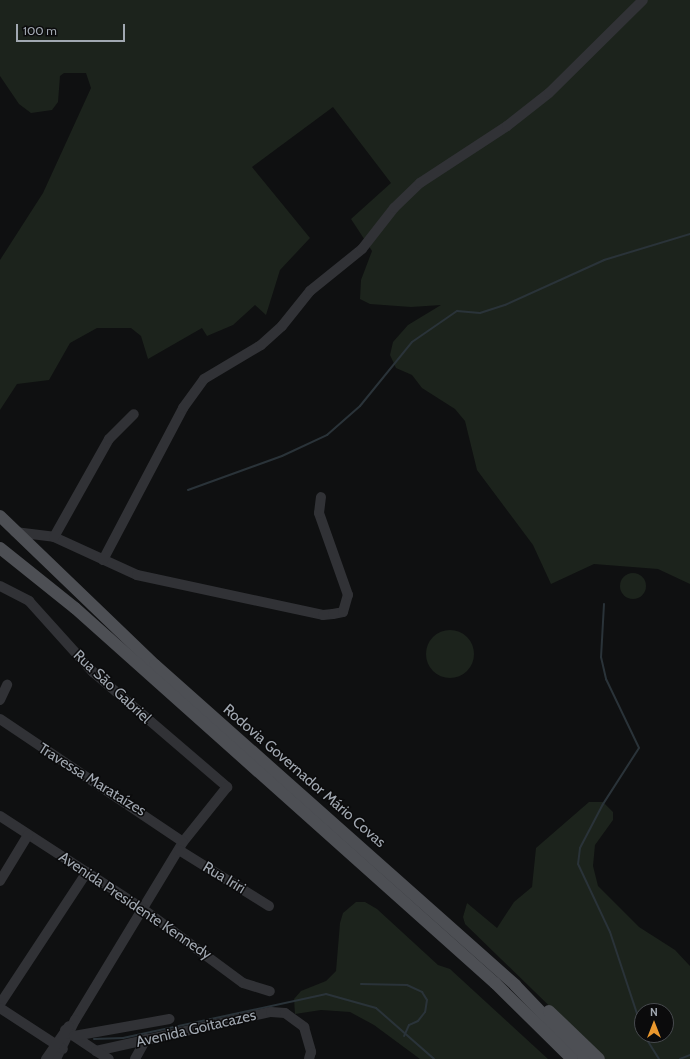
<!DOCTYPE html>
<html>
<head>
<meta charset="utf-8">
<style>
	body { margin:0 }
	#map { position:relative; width:690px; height:1059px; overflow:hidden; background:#0f1011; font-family:Cabin,sans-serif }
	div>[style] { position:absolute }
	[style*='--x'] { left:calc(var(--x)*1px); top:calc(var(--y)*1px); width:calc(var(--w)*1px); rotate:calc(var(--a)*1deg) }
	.green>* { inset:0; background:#1c231c }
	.round { border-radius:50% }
	.stream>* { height:2px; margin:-1px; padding:0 1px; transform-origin:1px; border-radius:1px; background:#2a3339 }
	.minor>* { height:10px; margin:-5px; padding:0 5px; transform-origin:5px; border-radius:5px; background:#313236 }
	.major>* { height:12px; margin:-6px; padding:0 6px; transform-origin:6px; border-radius:6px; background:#4d4f54 }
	span { translate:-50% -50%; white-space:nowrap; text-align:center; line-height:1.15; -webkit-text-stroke:3px #0b0b0c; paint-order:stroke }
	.street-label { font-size:15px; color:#a1a8b1 }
	.north { position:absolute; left:634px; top:1003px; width:40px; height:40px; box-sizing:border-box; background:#0b0b0c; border:1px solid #474a4e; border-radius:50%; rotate:0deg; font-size:11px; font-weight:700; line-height:16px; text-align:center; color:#a1a8b1 }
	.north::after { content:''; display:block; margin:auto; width:14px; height:18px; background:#ea982e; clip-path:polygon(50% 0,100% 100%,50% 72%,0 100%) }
	.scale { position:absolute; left:16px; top:24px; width:109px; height:18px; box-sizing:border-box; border:2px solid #a1a8b1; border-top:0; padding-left:5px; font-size:12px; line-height:14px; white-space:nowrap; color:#a1a8b1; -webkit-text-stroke:3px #0b0b0c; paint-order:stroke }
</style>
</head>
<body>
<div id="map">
	<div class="green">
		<div style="clip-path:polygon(0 0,690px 0,690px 584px,658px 569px,594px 564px,551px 584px,533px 545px,477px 470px,465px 421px,455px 409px,422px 388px,412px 375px,396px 368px,390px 355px,393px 342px,408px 325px,441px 305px,411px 307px,370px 304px,360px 299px,361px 280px,372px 251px,351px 219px,391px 183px,333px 107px,252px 167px,310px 238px,280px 270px,266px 315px,255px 305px,233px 325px,207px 336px,202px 328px,148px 359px,141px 336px,131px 328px,97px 328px,70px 343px,49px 380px,17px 384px,0 410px,0 260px,43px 193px,91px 88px,86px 73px,64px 73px,60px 76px,58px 102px,52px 110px,31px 113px,19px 104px,0 76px)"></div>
		<div class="round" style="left:620px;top:573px;width:26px;height:26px"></div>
		<div class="round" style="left:426px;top:630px;width:48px;height:48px"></div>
		<div style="clip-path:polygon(evenodd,589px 802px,603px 802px,613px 812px,613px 820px,595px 845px,593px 866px,598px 886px,639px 927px,675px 950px,690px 966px,690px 1059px,604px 1059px,465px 924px,463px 917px,467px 903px,497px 928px,514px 902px,532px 887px,536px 848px,589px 802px,642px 1011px,666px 1011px,666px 1035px,642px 1035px,642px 1011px)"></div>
		<div style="clip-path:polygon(356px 902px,365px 902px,377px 909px,438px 965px,450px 969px,548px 1059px,420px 1059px,374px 1025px,350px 1012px,321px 1010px,295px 1014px,294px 999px,301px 991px,326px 981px,336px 971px,340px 923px,343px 913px)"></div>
	</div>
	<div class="stream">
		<div style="--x:188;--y:490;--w:100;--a:-19.9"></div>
		<div style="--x:282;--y:456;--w:50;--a:-25"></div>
		<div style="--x:327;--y:435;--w:44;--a:-41.3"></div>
		<div style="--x:360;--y:406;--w:82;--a:-50.9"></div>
		<div style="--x:412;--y:342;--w:55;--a:-34.6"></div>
		<div style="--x:457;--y:311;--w:23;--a:5"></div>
		<div style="--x:480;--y:313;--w:26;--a:-18"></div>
		<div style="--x:505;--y:305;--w:109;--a:-24.4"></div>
		<div style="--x:604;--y:260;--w:90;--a:-16.8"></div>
		<div style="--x:604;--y:604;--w:53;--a:93.2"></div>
		<div style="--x:601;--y:657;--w:23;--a:77"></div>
		<div style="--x:606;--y:679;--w:76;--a:64.4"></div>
		<div style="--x:639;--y:748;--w:67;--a:122.7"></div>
		<div style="--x:603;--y:804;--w:50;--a:117.6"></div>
		<div style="--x:580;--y:848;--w:16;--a:97"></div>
		<div style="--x:578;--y:864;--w:75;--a:64.8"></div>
		<div style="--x:610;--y:932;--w:102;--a:71.7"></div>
		<div style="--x:361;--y:984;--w:46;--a:1.2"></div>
		<div style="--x:407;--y:985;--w:17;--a:25"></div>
		<div style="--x:422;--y:992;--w:9;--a:58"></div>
		<div style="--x:427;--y:1000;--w:12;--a:99"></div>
		<div style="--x:425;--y:1012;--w:11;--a:128"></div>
		<div style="--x:418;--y:1021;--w:10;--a:156"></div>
		<div style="--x:409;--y:1025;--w:12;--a:114"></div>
		<div style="--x:644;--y:1035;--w:28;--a:58"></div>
		<div style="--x:94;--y:1039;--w:29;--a:-2"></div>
		<div style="--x:123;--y:1038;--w:208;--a:-12.2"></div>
		<div style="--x:326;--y:994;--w:52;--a:15.6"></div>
		<div style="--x:376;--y:1008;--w:77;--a:41.3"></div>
		<div style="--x:680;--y:1059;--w:11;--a:-22"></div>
	</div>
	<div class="minor">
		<div style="--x:15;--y:532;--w:39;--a:7"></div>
		<div style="--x:54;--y:537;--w:91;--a:24.6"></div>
		<div style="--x:137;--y:575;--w:190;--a:12.1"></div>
		<div style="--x:323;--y:615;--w:10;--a:-6"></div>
		<div style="--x:333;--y:614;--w:10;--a:-11"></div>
		<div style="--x:343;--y:612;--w:18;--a:-74"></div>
		<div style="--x:348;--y:595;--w:87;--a:-109.5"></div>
		<div style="--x:319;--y:513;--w:16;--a:-83"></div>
		<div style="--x:54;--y:537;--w:112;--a:-60.7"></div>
		<div style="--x:109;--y:439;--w:35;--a:-45"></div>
		<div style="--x:103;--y:560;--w:172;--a:-62.2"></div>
		<div style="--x:183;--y:408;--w:36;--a:-54"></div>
		<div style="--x:204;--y:379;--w:66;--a:-30.8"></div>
		<div style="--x:261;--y:345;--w:28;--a:-42"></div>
		<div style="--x:282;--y:326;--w:45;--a:-51.3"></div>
		<div style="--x:310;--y:291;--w:67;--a:-38.9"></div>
		<div style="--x:362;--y:249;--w:52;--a:-52"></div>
		<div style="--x:394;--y:208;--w:36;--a:-44"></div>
		<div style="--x:420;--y:183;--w:104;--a:-33.2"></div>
		<div style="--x:507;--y:126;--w:53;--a:-38.2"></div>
		<div style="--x:549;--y:93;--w:132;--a:-44.7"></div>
		<div style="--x:0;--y:586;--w:33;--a:27"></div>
		<div style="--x:29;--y:601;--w:96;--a:48"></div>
		<div style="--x:93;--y:672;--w:177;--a:40.6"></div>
		<div style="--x:227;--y:787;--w:70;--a:128.7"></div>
		<div style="--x:183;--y:842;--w:208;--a:121.2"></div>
		<div style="--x:75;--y:1020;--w:43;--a:116"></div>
		<div style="--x:0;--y:700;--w:17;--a:-65"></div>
		<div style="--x:0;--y:719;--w:220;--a:33.9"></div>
		<div style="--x:0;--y:816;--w:171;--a:33"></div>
		<div style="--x:143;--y:909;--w:124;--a:36.5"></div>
		<div style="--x:243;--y:983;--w:28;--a:17"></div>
		<div style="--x:179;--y:850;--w:106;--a:31.9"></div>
		<div style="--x:0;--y:881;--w:54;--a:-58.7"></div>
		<div style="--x:0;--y:1004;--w:158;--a:-56.6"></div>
		<div style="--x:0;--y:1008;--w:75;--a:33.1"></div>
		<div style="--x:65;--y:1030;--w:37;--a:34"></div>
		<div style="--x:96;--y:1051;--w:179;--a:-12.6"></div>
		<div style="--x:271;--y:1012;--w:14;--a:4"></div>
		<div style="--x:285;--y:1013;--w:24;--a:36"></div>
		<div style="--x:304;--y:1027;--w:26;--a:74"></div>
		<div style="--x:311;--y:1052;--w:7;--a:106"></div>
		<div style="--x:74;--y:1036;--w:97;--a:-10.1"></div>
		<div style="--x:96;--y:1051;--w:15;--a:32"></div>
		<div style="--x:46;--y:1059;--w:40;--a:-55.1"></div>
		<div style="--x:135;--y:1059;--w:23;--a:-61"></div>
	</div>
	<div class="major">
		<div style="--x:0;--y:516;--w:215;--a:43.9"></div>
		<div style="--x:155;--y:665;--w:482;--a:41.6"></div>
		<div style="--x:515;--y:985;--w:103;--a:46.2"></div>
		<div style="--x:0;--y:548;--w:96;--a:38.7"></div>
		<div style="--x:75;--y:608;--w:563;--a:41.76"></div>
		<div style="--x:495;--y:983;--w:108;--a:44.6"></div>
		<div style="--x:549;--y:1011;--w:69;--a:43.8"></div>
	</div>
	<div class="street-label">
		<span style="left:112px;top:687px;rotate:43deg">Rua São Gabriel</span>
		<span style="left:304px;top:776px;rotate:41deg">Rodovia Governador Mário Covas</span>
		<span style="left:92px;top:780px;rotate:32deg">Travessa Marataízes</span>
		<span style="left:224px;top:878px;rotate:31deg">Rua Iriri</span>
		<span style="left:135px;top:906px;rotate:34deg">Avenida Presidente Kennedy</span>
		<span style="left:196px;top:1029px;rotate:-13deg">Avenida Goitacazes</span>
	</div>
	<div class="north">N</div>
	<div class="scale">100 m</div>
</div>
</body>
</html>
